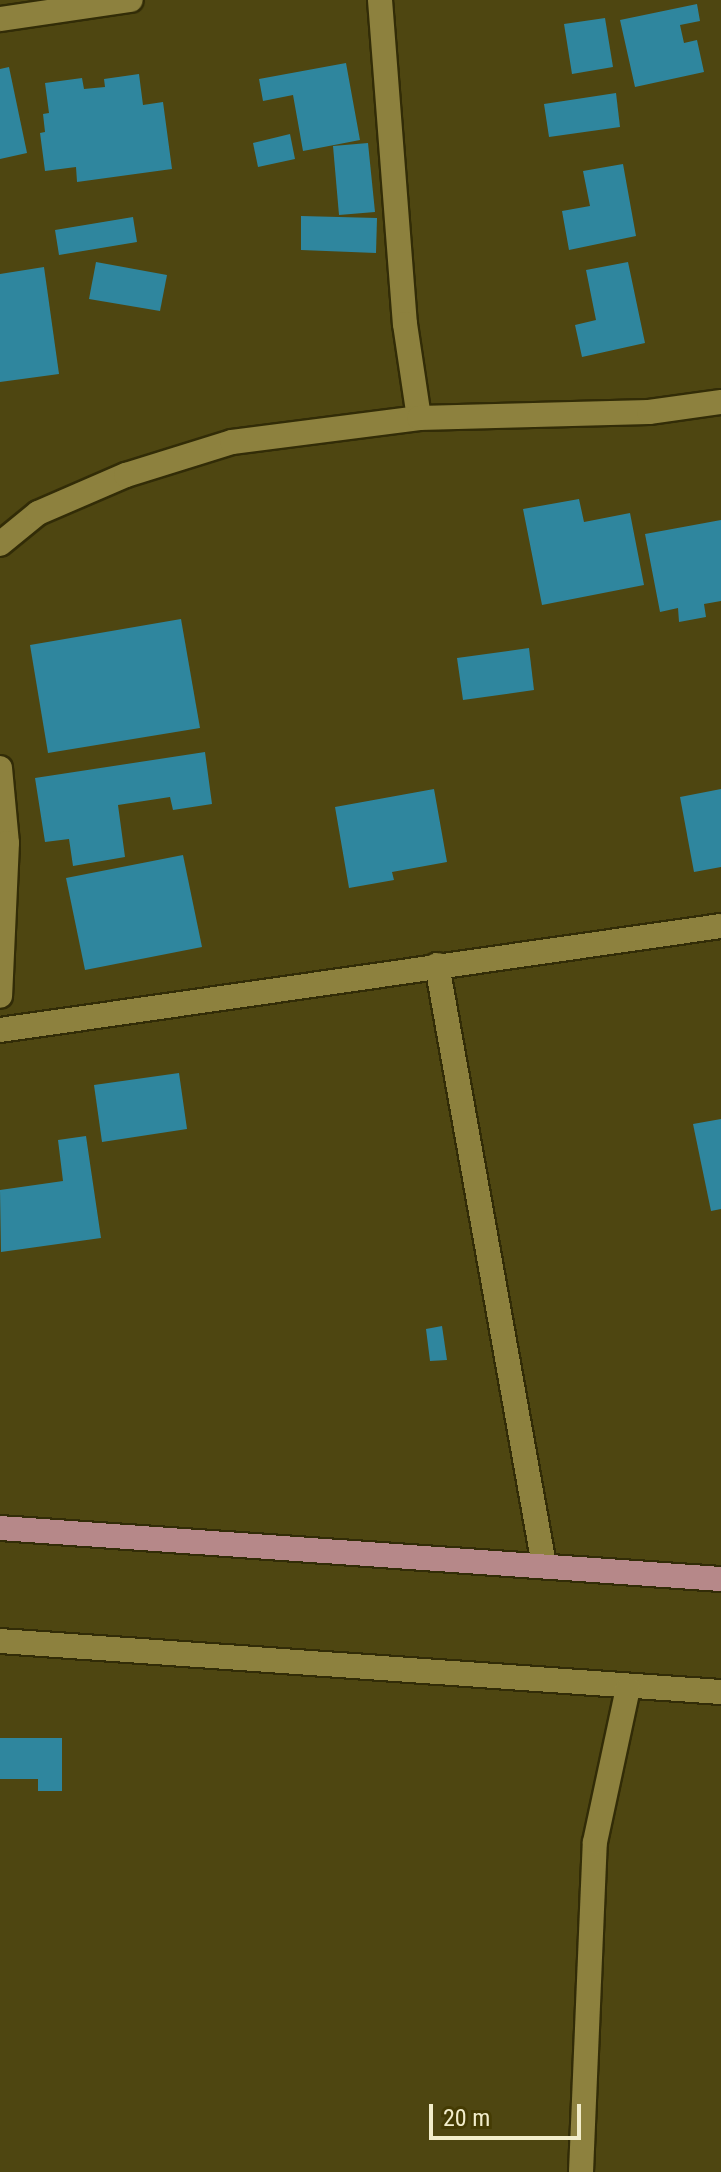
<!DOCTYPE html>
<html>
<head>
<meta charset="utf-8">
<style>
	body { margin:0 }
	#map { position:relative; width:721px; height:2172px; overflow:hidden; background:#4e4611; font-family:"Roboto Condensed",sans-serif }
	div>[style] { position:absolute }
	[style*='--x'] { left:calc(var(--x)*1px); top:calc(var(--y)*1px); width:calc(var(--w)*1px); rotate:calc(var(--a)*1deg) }
	.building>* { inset:0; background:#2f869e }
	.roads { filter:drop-shadow(2px 0 #322c07) drop-shadow(-2px 0 #322c07) drop-shadow(0 2px #322c07) drop-shadow(0 -2px #322c07) }
	.minor>* { height:24px; margin:-12px; padding:0 12px; transform-origin:12px; border-radius:12px; background:#8d813e }
	.major>* { height:24px; margin:-12px; padding:0 12px; transform-origin:12px; border-radius:12px; background:#b68889 }
	span { translate:-50% -50%; white-space:nowrap; text-align:center; line-height:1.15; -webkit-text-stroke:6px #443b03; paint-order:stroke }
	.scale { position:absolute; left:429px; top:2104px; width:152px; height:36px; box-sizing:border-box; border:4px solid #f2edcb; border-top:0; padding-left:10px; font-size:24px; line-height:28px; white-space:nowrap; color:#f2edcb; -webkit-text-stroke:6px #443b03; paint-order:stroke }
</style>
</head>
<body>
<div id="map">
	<div class="building">
		<div style="clip-path:polygon(697px 4px,700px 21px,680px 25px,684px 43px,697px 40px,704px 72px,635px 87px,620px 20px)"></div>
		<div style="clip-path:polygon(605px 18px,613px 67px,572px 74px,564px 24px)"></div>
		<div style="clip-path:polygon(346px 63px,360px 140px,303px 151px,293px 95px,263px 101px,259px 79px)"></div>
		<div style="clip-path:polygon(9px 67px,27px 153px,0 159px,0 69px)"></div>
		<div style="clip-path:polygon(139px 74px,143px 105px,163px 102px,172px 169px,77px 182px,76px 167px,45px 171px,40px 133px,45px 132px,43px 114px,49px 113px,45px 83px,82px 78px,84px 89px,105px 87px,104px 79px)"></div>
		<div style="clip-path:polygon(616px 93px,620px 127px,549px 137px,544px 104px)"></div>
		<div style="clip-path:polygon(290px 134px,295px 159px,258px 167px,253px 143px)"></div>
		<div style="clip-path:polygon(368px 143px,375px 212px,339px 215px,333px 146px)"></div>
		<div style="clip-path:polygon(623px 164px,636px 236px,569px 250px,562px 211px,590px 206px,583px 171px)"></div>
		<div style="clip-path:polygon(301px 216px,377px 218px,376px 253px,301px 250px)"></div>
		<div style="clip-path:polygon(133px 217px,137px 242px,59px 255px,55px 230px)"></div>
		<div style="clip-path:polygon(96px 262px,167px 275px,160px 311px,89px 299px)"></div>
		<div style="clip-path:polygon(628px 262px,645px 343px,582px 357px,575px 325px,596px 320px,586px 270px)"></div>
		<div style="clip-path:polygon(44px 267px,59px 374px,0 382px,0 274px)"></div>
		<div style="clip-path:polygon(579px 499px,584px 522px,630px 513px,644px 585px,542px 605px,523px 509px)"></div>
		<div style="clip-path:polygon(721px 520px,721px 601px,704px 604px,706px 617px,679px 622px,678px 608px,660px 612px,645px 534px)"></div>
		<div style="clip-path:polygon(181px 619px,200px 728px,48px 753px,30px 645px)"></div>
		<div style="clip-path:polygon(529px 648px,534px 690px,463px 700px,457px 658px)"></div>
		<div style="clip-path:polygon(205px 752px,212px 804px,173px 810px,170px 797px,118px 805px,125px 857px,73px 866px,69px 839px,45px 842px,35px 778px)"></div>
		<div style="clip-path:polygon(434px 789px,447px 862px,392px 872px,394px 880px,349px 888px,335px 807px)"></div>
		<div style="clip-path:polygon(721px 789px,721px 867px,694px 872px,680px 797px)"></div>
		<div style="clip-path:polygon(183px 855px,202px 947px,85px 970px,66px 878px)"></div>
		<div style="clip-path:polygon(179px 1073px,187px 1129px,102px 1142px,94px 1085px)"></div>
		<div style="clip-path:polygon(721px 1119px,721px 1209px,711px 1211px,693px 1124px)"></div>
		<div style="clip-path:polygon(86px 1136px,101px 1238px,1px 1252px,0 1190px,63px 1181px,58px 1140px)"></div>
		<div style="clip-path:polygon(442px 1326px,447px 1360px,430px 1361px,426px 1329px)"></div>
		<div style="clip-path:polygon(0 1738px,62px 1738px,62px 1791px,38px 1791px,38px 1779px,0 1779px)"></div>
	</div>
	<div class="roads">
		<div class="minor">
			<div style="--x:380;--y:0;--w:325;--a:85.6"></div>
			<div style="--x:405;--y:324;--w:95;--a:81.5"></div>
			<div style="--x:0;--y:19;--w:132;--a:-8.3"></div>
			<div style="--x:0;--y:544;--w:49;--a:-39.2"></div>
			<div style="--x:38;--y:513;--w:96;--a:-23.4"></div>
			<div style="--x:126;--y:475;--w:111;--a:-17.3"></div>
			<div style="--x:232;--y:442;--w:189;--a:-7.3"></div>
			<div style="--x:419;--y:418;--w:230;--a:-1.5"></div>
			<div style="--x:649;--y:412;--w:73;--a:-7.9"></div>
			<div style="--x:0;--y:768;--w:75;--a:84.7"></div>
			<div style="--x:7;--y:843;--w:153;--a:92.6"></div>
			<div style="--x:437;--y:965;--w:609;--a:79.89"></div>
			<div style="--x:0;--y:1030;--w:728;--a:-8.21"></div>
			<div style="--x:0;--y:1641;--w:723;--a:4.05"></div>
			<div style="--x:581;--y:2172;--w:330;--a:-87.6"></div>
			<div style="--x:595;--y:1842;--w:157;--a:-77.9"></div>
		</div>
		<div class="major">
			<div style="--x:0;--y:1528;--w:723;--a:4.05"></div>
		</div>
	</div>
	<div class="scale">20 m</div>
</div>
</body>
</html>
